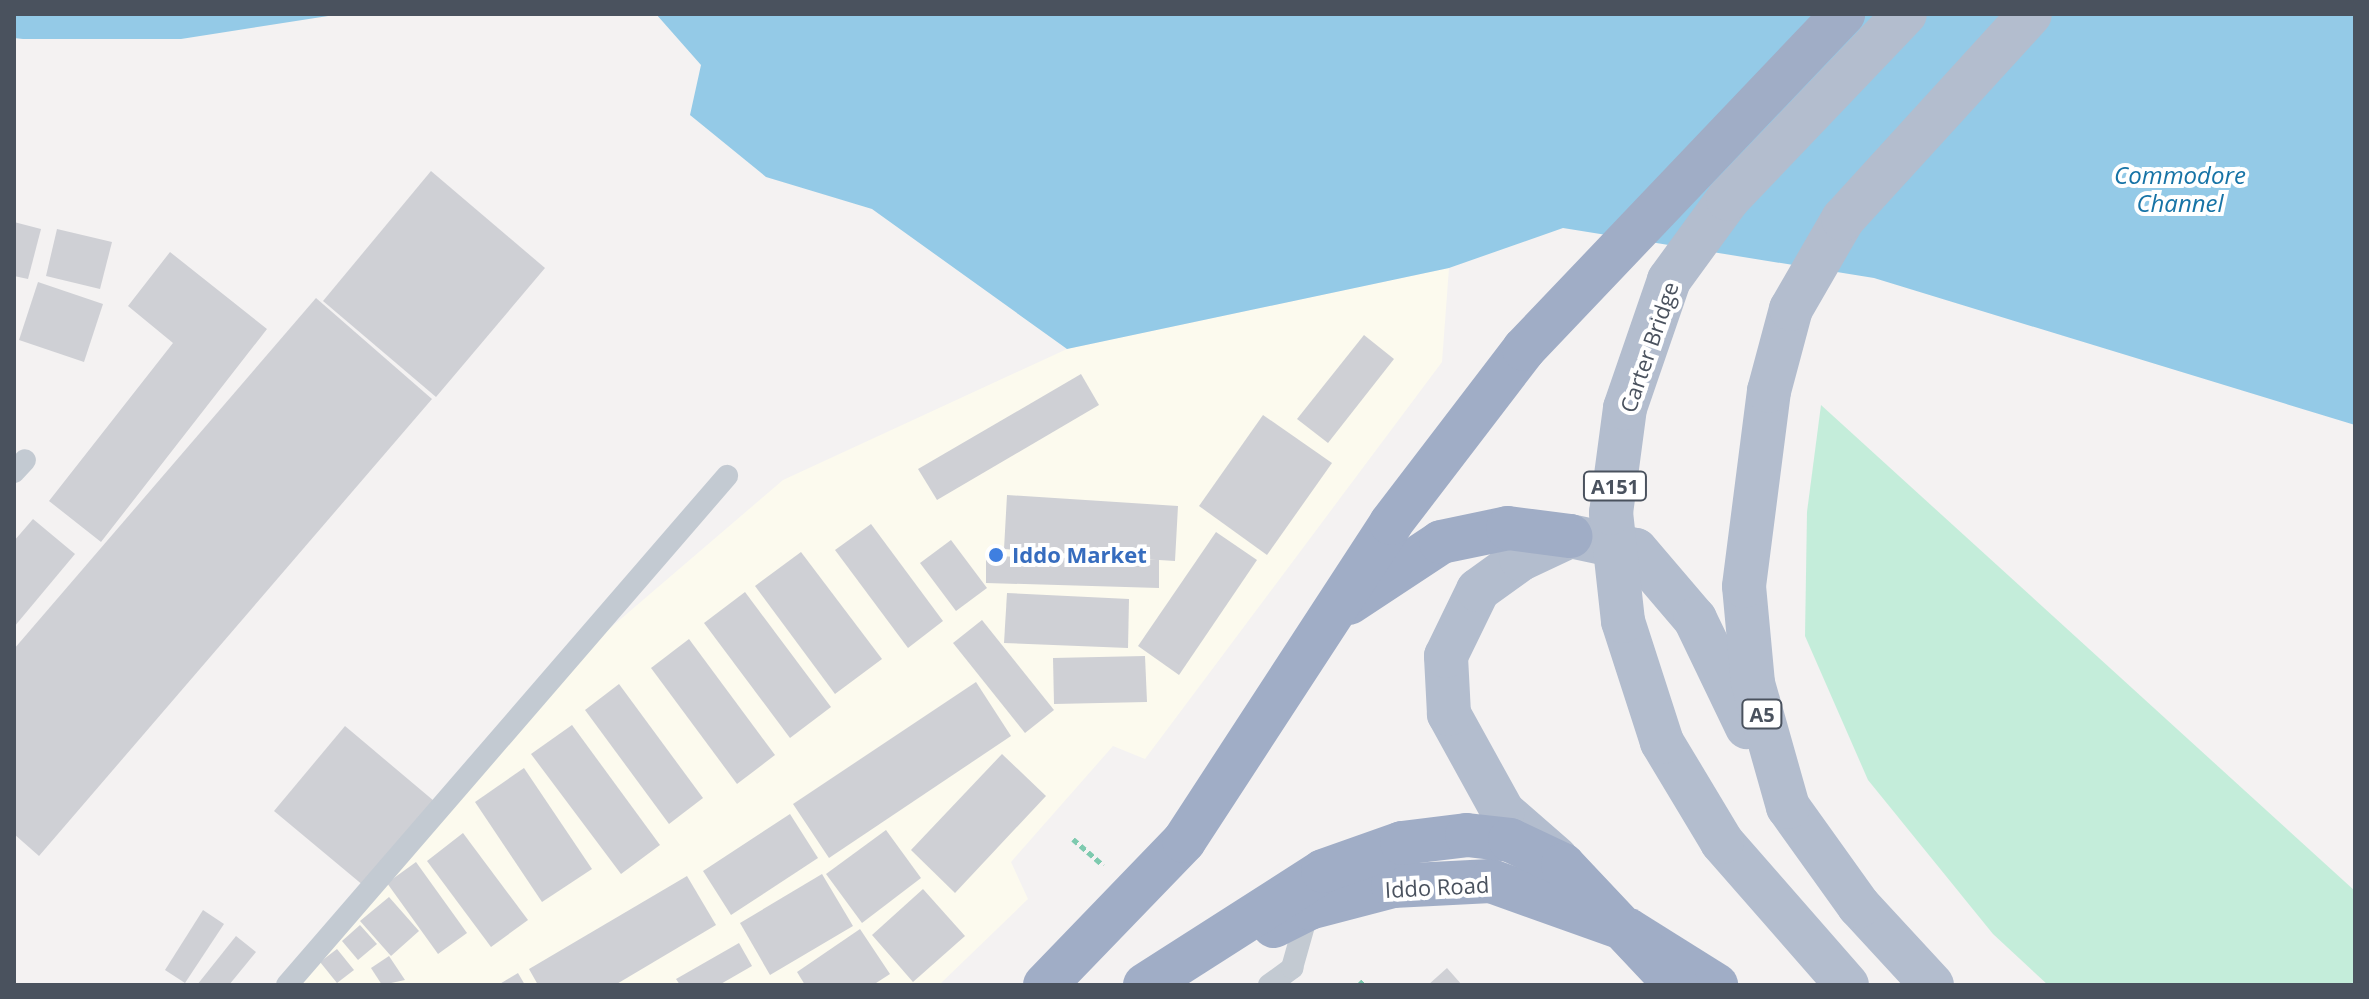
<!DOCTYPE html>
<html>
<head>
<meta charset="utf-8">
<style>
	body { margin:0 }
	#map { position:relative; width:2369px; height:999px; overflow:hidden; background:#f4f2f2; font-family:"Open Sans",sans-serif }
	div>[style] { position:absolute }
	[style*='--x'] { left:calc(var(--x)*1px); top:calc(var(--y)*1px); width:calc(var(--w)*1px); rotate:calc(var(--a)*1deg) }
	.commercial>* { inset:0; background:#fcfaee }
	.green>* { inset:0; background:#c4edda }
	.water>* { inset:0; background:#94cae7 }
	.building>* { inset:0; background:#cfd0d5 }
	.path>* { height:5px; margin-top:-2.5px; transform-origin:0; background:repeating-linear-gradient(90deg,#7ecaaf 0 6px,transparent 0 10px) }
	.service>* { height:22px; margin:-11px; padding:0 11px; transform-origin:11px; border-radius:11px; background:#c3cad2 }
	.primary>* { height:44px; margin:-22px; padding:0 22px; transform-origin:22px; border-radius:22px; background:#b3bdce }
	.trunk>* { height:44px; margin:-22px; padding:0 22px; transform-origin:22px; border-radius:22px; background:#a0adc6 }
	.dots>* { width:22px; height:22px; translate:-50% -50%; box-sizing:border-box; border:4px solid #fff; border-radius:50% }
	span { translate:-50% -50%; white-space:nowrap; text-align:center; line-height:1.15; -webkit-text-stroke:8px #fff; paint-order:stroke }
	.shield-label span { padding:2px 6px; background:#fff; border:2px solid; border-radius:6px; -webkit-text-stroke-width:0 }
	.shield-label { font-size:20px; color:#4a525e; font-weight:700 }
	.street-label { font-size:22px; color:#4a525e }
	.shop-label { font-size:22px; color:#366cbe; font-weight:700 }
	.left { translate:0 -50%; text-align:left }
	.water-label { font-size:24px; color:#1673a6; font-style:italic }
	.frame { position:absolute; inset:0; border:16px solid #4a525e; pointer-events:none }
</style>
</head>
<body>
<div id="map">
	<div class="commercial">
		<div style="clip-path:polygon(1449px 268px,1442px 362px,1145px 759px,1113px 746px,1011px 862px,1028px 899px,939px 985px,285px 985px,608px 630px,783px 480px,1067px 349px)"></div>
	</div>
	<div class="green">
		<div style="clip-path:polygon(1821px 405px,2355px 891px,2355px 985px,2048px 985px,1993px 934px,1868px 780px,1805px 636px,1807px 512px)"></div>
	</div>
	<div class="water">
		<div style="clip-path:polygon(14px 14px,341px 14px,181px 39px,23px 39px,14px 38px)"></div>
		<div style="clip-path:polygon(656px 14px,2355px 14px,2355px 425px,1874px 278px,1563px 228px,1449px 268px,1067px 349px,872px 209px,766px 177px,690px 115px,701px 65px)"></div>
	</div>
	<div class="building">
		<div style="clip-path:polygon(431px 171px,545px 268px,436px 397px,323px 301px)"></div>
		<div style="clip-path:polygon(14px 222px,41px 229px,28px 279px,14px 276px)"></div>
		<div style="clip-path:polygon(57px 229px,112px 242px,100px 289px,46px 276px)"></div>
		<div style="clip-path:polygon(170px 252px,267px 329px,101px 542px,49px 501px,173px 343px,128px 306px)"></div>
		<div style="clip-path:polygon(38px 282px,103px 304px,84px 362px,19px 340px)"></div>
		<div style="clip-path:polygon(316px 298px,432px 399px,39px 856px,14px 834px,14px 649px)"></div>
		<div style="clip-path:polygon(1364px 335px,1394px 359px,1328px 443px,1297px 419px)"></div>
		<div style="clip-path:polygon(1081px 374px,1099px 405px,937px 500px,918px 469px)"></div>
		<div style="clip-path:polygon(1263px 415px,1332px 463px,1267px 555px,1199px 506px)"></div>
		<div style="clip-path:polygon(1007px 495px,1178px 506px,1175px 561px,1159px 560px,1159px 588px,986px 583px,986px 556px,1156px 560px,1004px 549px)"></div>
		<div style="clip-path:polygon(33px 519px,75px 554px,14px 627px,14px 541px)"></div>
		<div style="clip-path:polygon(871px 524px,943px 621px,908px 648px,835px 550px)"></div>
		<div style="clip-path:polygon(1216px 532px,1257px 560px,1179px 675px,1138px 646px)"></div>
		<div style="clip-path:polygon(951px 540px,987px 588px,956px 611px,920px 563px)"></div>
		<div style="clip-path:polygon(801px 552px,882px 659px,835px 694px,755px 586px)"></div>
		<div style="clip-path:polygon(745px 592px,831px 707px,790px 738px,704px 623px)"></div>
		<div style="clip-path:polygon(1007px 593px,1129px 599px,1128px 648px,1004px 643px)"></div>
		<div style="clip-path:polygon(982px 620px,1054px 710px,1025px 733px,953px 643px)"></div>
		<div style="clip-path:polygon(689px 639px,775px 755px,737px 784px,651px 668px)"></div>
		<div style="clip-path:polygon(1145px 656px,1147px 702px,1054px 704px,1053px 658px)"></div>
		<div style="clip-path:polygon(976px 682px,1011px 736px,829px 858px,793px 804px)"></div>
		<div style="clip-path:polygon(619px 684px,703px 798px,669px 824px,585px 710px)"></div>
		<div style="clip-path:polygon(572px 725px,660px 845px,621px 874px,531px 754px)"></div>
		<div style="clip-path:polygon(345px 726px,434px 801px,364px 886px,274px 811px)"></div>
		<div style="clip-path:polygon(1002px 754px,1046px 796px,955px 893px,911px 850px)"></div>
		<div style="clip-path:polygon(524px 768px,592px 869px,542px 902px,475px 802px)"></div>
		<div style="clip-path:polygon(790px 814px,818px 858px,731px 915px,703px 871px)"></div>
		<div style="clip-path:polygon(886px 830px,921px 878px,862px 923px,826px 874px)"></div>
		<div style="clip-path:polygon(463px 833px,528px 920px,491px 947px,427px 861px)"></div>
		<div style="clip-path:polygon(416px 862px,467px 933px,438px 954px,387px 883px)"></div>
		<div style="clip-path:polygon(822px 874px,853px 926px,770px 975px,740px 923px)"></div>
		<div style="clip-path:polygon(687px 876px,716px 925px,615px 985px,538px 985px,529px 969px)"></div>
		<div style="clip-path:polygon(923px 889px,965px 936px,913px 982px,872px 935px)"></div>
		<div style="clip-path:polygon(389px 897px,419px 931px,391px 956px,360px 921px)"></div>
		<div style="clip-path:polygon(203px 910px,224px 924px,185px 983px,165px 970px)"></div>
		<div style="clip-path:polygon(360px 925px,377px 944px,358px 960px,342px 941px)"></div>
		<div style="clip-path:polygon(860px 929px,890px 974px,873px 985px,805px 985px,797px 972px)"></div>
		<div style="clip-path:polygon(236px 936px,256px 952px,229px 985px,197px 985px)"></div>
		<div style="clip-path:polygon(739px 943px,752px 966px,719px 985px,680px 985px,676px 979px)"></div>
		<div style="clip-path:polygon(337px 949px,354px 970px,337px 983px,320px 962px)"></div>
		<div style="clip-path:polygon(389px 956px,405px 980px,382px 985px,371px 968px)"></div>
		<div style="clip-path:polygon(1447px 968px,1462px 985px,1428px 985px)"></div>
		<div style="clip-path:polygon(518px 973px,525px 985px,498px 985px)"></div>
	</div>
	<div class="path">
		<div style="--x:1073;--y:839;--w:40;--a:41"></div>
		<div style="--x:1359;--y:985;--w:8;--a:-45"></div>
	</div>
	<div class="service">
		<div style="--x:14;--y:472;--w:16;--a:-47"></div>
		<div style="--x:287;--y:985;--w:673;--a:-49.16"></div>
		<div style="--x:1269;--y:985;--w:29;--a:-36"></div>
		<div style="--x:1292;--y:968;--w:62;--a:-74.2"></div>
	</div>
	<div class="primary">
		<div style="--x:1556;--y:858;--w:70;--a:-139"></div>
		<div style="--x:1503;--y:812;--w:112;--a:-118.9"></div>
		<div style="--x:1449;--y:714;--w:58;--a:-93"></div>
		<div style="--x:1446;--y:656;--w:73;--a:-64.1"></div>
		<div style="--x:1478;--y:590;--w:53;--a:-35.8"></div>
		<div style="--x:1521;--y:559;--w:54;--a:-25.1"></div>
		<div style="--x:1570;--y:536;--w:67;--a:12"></div>
		<div style="--x:1636;--y:550;--w:91;--a:49.5"></div>
		<div style="--x:1695;--y:619;--w:120;--a:64.3"></div>
		<div style="--x:1847;--y:985;--w:190;--a:-131.2"></div>
		<div style="--x:1722;--y:842;--w:117;--a:-121"></div>
		<div style="--x:1662;--y:742;--w:127;--a:-107.9"></div>
		<div style="--x:1623;--y:621;--w:109;--a:-96.3"></div>
		<div style="--x:1611;--y:513;--w:106;--a:-82.4"></div>
		<div style="--x:1625;--y:408;--w:135;--a:-71"></div>
		<div style="--x:1669;--y:280;--w:100;--a:-53.9"></div>
		<div style="--x:1728;--y:199;--w:256;--a:-46.3"></div>
		<div style="--x:1932;--y:985;--w:108;--a:-132.7"></div>
		<div style="--x:1859;--y:906;--w:122;--a:-125.6"></div>
		<div style="--x:1788;--y:807;--w:129;--a:-105.8"></div>
		<div style="--x:1753;--y:683;--w:97;--a:-95.3"></div>
		<div style="--x:1744;--y:586;--w:197;--a:-82.7"></div>
		<div style="--x:1769;--y:391;--w:85;--a:-75"></div>
		<div style="--x:1791;--y:309;--w:104;--a:-60"></div>
		<div style="--x:1843;--y:219;--w:277;--a:-47.6"></div>
	</div>
	<div class="trunk">
		<div style="--x:1349;--y:603;--w:110;--a:-33.5"></div>
		<div style="--x:1441;--y:542;--w:68;--a:-11.8"></div>
		<div style="--x:1508;--y:528;--w:63;--a:7.4"></div>
		<div style="--x:1274;--y:926;--w:39;--a:-27"></div>
		<div style="--x:1309;--y:908;--w:87;--a:-14.7"></div>
		<div style="--x:1393;--y:886;--w:98;--a:-2.9"></div>
		<div style="--x:1491;--y:881;--w:145;--a:19.7"></div>
		<div style="--x:1628;--y:930;--w:104;--a:32"></div>
		<div style="--x:1045;--y:985;--w:200;--a:-46"></div>
		<div style="--x:1184;--y:841;--w:379;--a:-56.9"></div>
		<div style="--x:1391;--y:523;--w:219;--a:-52.6"></div>
		<div style="--x:1524;--y:349;--w:463;--a:-46.4"></div>
		<div style="--x:1145;--y:985;--w:211;--a:-32.6"></div>
		<div style="--x:1323;--y:871;--w:84;--a:-19.5"></div>
		<div style="--x:1402;--y:843;--w:65;--a:-7"></div>
		<div style="--x:1467;--y:835;--w:43;--a:6.6"></div>
		<div style="--x:1510;--y:840;--w:59;--a:25.3"></div>
		<div style="--x:1563;--y:865;--w:165;--a:46.7"></div>
	</div>
	<div class="dots">
		<div style="left:996px;top:555px;background:#3f7fe0"></div>
	</div>
	<div class="shield-label">
		<span style="left:1615px;top:486px">A151</span>
		<span style="left:1762px;top:714px">A5</span>
	</div>
	<div class="street-label">
		<span style="left:1649px;top:347px;rotate:-71deg">Carter Bridge</span>
		<span style="left:1437px;top:887px;rotate:-3deg">Iddo Road</span>
	</div>
	<div class="shop-label">
		<span class="left" style="left:1012px;top:555px">Iddo Market</span>
	</div>
	<div class="water-label">
		<span style="left:2180px;top:189px">Commodore<br>Channel</span>
	</div>
	<div class="frame"></div>
</div>
</body>
</html>
